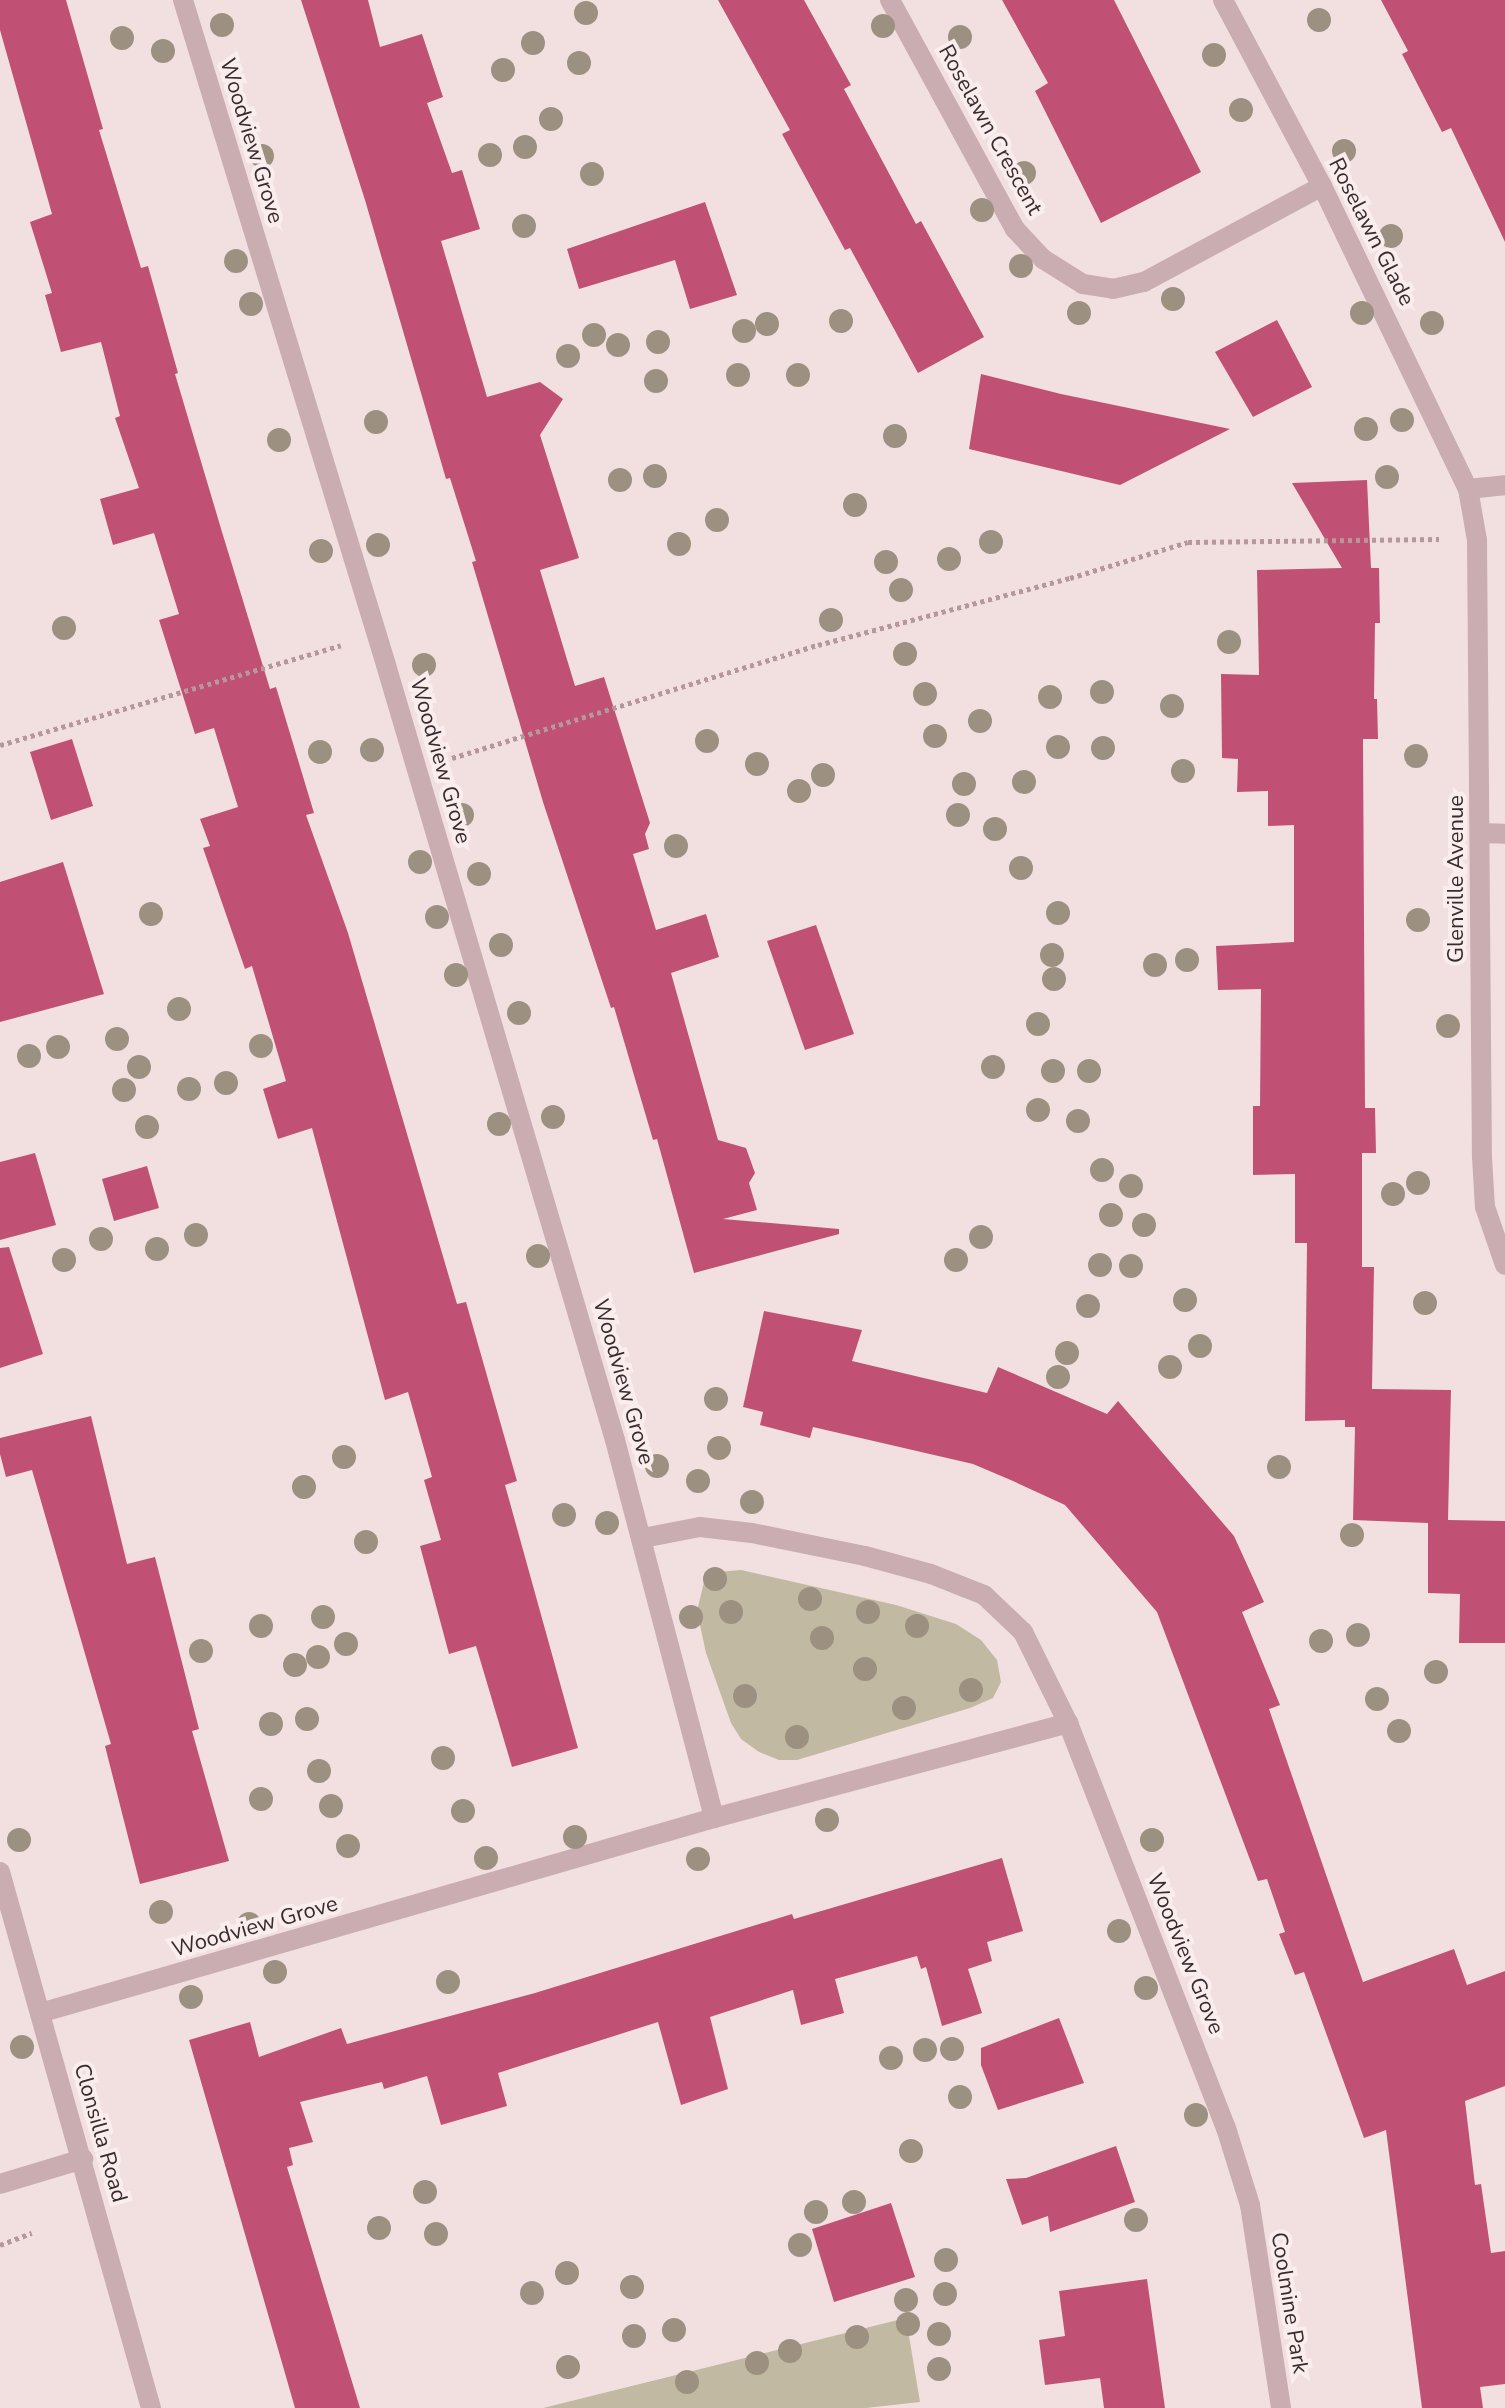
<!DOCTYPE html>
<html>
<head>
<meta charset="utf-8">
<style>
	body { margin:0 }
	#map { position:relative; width:1505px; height:2408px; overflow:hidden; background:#f2e0e1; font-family:"Nunito Sans",sans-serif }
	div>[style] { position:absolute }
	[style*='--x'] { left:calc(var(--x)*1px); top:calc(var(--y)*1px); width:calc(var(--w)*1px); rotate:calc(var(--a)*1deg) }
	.green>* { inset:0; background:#c1b9a1 }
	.building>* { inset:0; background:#c05175 }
	.path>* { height:5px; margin-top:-2.5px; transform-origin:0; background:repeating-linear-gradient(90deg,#b6979b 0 4px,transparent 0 8px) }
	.service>* { height:20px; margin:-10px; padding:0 10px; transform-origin:10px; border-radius:10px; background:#caadb0 }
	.minor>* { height:20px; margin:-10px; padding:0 10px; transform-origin:10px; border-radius:10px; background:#caadb0 }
	.tertiary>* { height:20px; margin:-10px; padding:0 10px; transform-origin:10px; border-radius:10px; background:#caadb0 }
	.trees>* { width:24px; height:24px; margin:-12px; border-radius:50%; background:#9c9080 }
	span { translate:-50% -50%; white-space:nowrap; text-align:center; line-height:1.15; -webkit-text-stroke:8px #faeded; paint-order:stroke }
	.street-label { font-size:22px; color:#392b2e }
</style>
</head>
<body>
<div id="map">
	<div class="green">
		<div style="clip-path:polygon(741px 1570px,896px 1605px,956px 1624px,981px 1640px,997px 1660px,1001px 1682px,993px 1698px,970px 1708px,797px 1760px,779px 1760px,759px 1752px,741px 1739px,731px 1723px,706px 1653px,697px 1611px,705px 1578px,717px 1572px)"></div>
		<div style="clip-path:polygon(906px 2318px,920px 2402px,866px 2408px,543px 2408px)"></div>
	</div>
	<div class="building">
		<div style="clip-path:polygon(0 0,66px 0,103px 129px,99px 130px,141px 268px,148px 266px,178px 373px,175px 374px,222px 532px,270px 689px,276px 687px,314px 813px,306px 815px,348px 933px,457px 1304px,466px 1302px,517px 1481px,505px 1485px,578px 1748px,512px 1767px,476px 1646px,449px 1654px,420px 1546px,441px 1540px,424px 1480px,432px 1477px,408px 1392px,385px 1400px,312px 1128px,278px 1139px,263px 1089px,286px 1081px,252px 966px,245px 969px,203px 848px,210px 846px,200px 819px,238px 807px,214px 728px,195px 734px,159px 620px,179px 614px,154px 533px,113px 545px,100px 499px,139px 488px,115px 418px,120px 416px,101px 342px,61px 352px,45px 295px,52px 293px,30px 222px,52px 214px,0 30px)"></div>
		<div style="clip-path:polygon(301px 0,368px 0,380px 47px,422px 34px,443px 97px,427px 103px,452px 173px,462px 170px,480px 229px,441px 241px,487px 397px,540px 382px,563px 399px,540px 435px,579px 558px,540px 570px,575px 686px,604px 677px,650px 823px,645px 834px,649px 849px,633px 854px,656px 930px,706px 914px,719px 957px,671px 973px,718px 1140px,746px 1148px,755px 1173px,749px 1183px,757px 1210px,723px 1219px,839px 1229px,839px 1234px,694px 1273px,657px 1139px,653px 1140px,614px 1007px,611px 1008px,543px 802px,472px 562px,476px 561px,450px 478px,446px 479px,365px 200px)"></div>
		<div style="clip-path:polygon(718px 0,804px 0,851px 85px,844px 89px,916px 224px,921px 221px,984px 337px,918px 373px,850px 248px,845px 250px,782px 134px,790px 130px)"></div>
		<div style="clip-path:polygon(1002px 0,1114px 0,1201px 172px,1101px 223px,1035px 91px,1048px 83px)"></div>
		<div style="clip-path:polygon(1381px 0,1505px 0,1505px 242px,1451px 128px,1442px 132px,1402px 54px,1408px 51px)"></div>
		<div style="clip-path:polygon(705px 202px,737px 295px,690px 309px,675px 260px,579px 289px,567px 249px)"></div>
		<div style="clip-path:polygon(1277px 320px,1312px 387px,1253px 417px,1215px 352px)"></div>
		<div style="clip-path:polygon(981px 374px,1061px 394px,1230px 429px,1120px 485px,969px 449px)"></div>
		<div style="clip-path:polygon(1367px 480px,1371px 568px,1379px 568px,1380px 623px,1375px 623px,1374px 699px,1377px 699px,1378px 739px,1363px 739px,1365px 1108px,1375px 1108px,1376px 1153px,1362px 1153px,1362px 1267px,1374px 1267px,1372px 1389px,1451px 1390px,1448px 1520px,1505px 1521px,1505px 1643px,1459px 1643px,1460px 1594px,1428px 1593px,1428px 1523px,1353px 1520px,1355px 1427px,1345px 1427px,1345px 1420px,1305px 1421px,1307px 1243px,1295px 1243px,1295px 1174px,1253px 1175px,1253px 1106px,1260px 1106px,1261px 989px,1218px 990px,1216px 946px,1294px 942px,1294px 825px,1268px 826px,1268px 791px,1237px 792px,1238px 759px,1222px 758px,1221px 674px,1259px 675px,1257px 570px,1342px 568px,1292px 483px)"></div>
		<div style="clip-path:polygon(72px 739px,93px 806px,51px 820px,30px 752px)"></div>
		<div style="clip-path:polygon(63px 862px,104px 994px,0 1022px,0 882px)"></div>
		<div style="clip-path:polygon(816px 925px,854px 1034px,805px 1050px,767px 941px)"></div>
		<div style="clip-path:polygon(35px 1153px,56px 1225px,0 1240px,0 1162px)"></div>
		<div style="clip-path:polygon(147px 1166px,159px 1208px,114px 1221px,102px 1179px)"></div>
		<div style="clip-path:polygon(9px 1247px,43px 1354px,0 1368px,0 1248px)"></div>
		<div style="clip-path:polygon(764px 1311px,862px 1330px,852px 1361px,987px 1393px,998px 1367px,1107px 1414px,1118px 1401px,1234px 1536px,1264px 1602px,1242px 1612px,1280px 1705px,1269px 1709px,1363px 1982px,1454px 1949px,1467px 1985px,1505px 1971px,1505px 2086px,1465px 2101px,1475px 2185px,1481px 2184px,1491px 2253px,1505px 2251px,1505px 2384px,1480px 2387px,1483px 2408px,1422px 2408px,1386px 2130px,1364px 2138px,1304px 1972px,1295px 1975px,1279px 1934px,1285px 1932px,1267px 1879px,1258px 1881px,1157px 1612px,1065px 1505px,1013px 1481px,973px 1464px,813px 1427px,810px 1438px,760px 1425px,763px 1412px,743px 1407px)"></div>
		<div style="clip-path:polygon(91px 1416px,127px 1564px,155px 1557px,199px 1729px,192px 1731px,229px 1861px,140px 1884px,105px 1746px,111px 1744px,32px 1470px,6px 1477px,0 1454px,0 1438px)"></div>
		<div style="clip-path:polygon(1002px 1858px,1023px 1931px,987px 1942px,992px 1961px,968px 1969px,982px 2013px,942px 2026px,926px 1967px,921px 1969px,917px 1956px,835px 1979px,844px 2013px,801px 2025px,793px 1990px,710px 2017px,728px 2089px,681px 2105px,658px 2022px,498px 2073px,507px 2106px,441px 2125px,427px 2076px,384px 2089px,382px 2082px,300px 2102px,313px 2142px,289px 2148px,293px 2165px,287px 2167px,360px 2408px,295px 2408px,189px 2040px,250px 2022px,259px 2057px,341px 2028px,347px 2044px,535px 1993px,792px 1914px,794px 1919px)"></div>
		<div style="clip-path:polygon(1059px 2018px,1084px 2083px,998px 2110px,981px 2065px,981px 2048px)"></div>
		<div style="clip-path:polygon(1116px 2146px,1135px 2202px,1050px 2232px,1048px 2216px,1022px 2225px,1006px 2179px,1026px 2178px)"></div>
		<div style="clip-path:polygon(891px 2203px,915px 2277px,834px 2302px,812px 2229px)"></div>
		<div style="clip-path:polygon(1147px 2279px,1165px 2408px,1104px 2408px,1100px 2378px,1045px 2385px,1039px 2340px,1065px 2336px,1059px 2291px)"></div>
	</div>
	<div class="path">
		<div style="--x:0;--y:745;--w:355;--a:-16.3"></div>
		<div style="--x:452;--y:758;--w:383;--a:-17.2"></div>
		<div style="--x:818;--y:645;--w:261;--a:-14.9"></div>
		<div style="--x:1070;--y:578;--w:123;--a:-17"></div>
		<div style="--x:1188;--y:542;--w:251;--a:-0.7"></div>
		<div style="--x:0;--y:2245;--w:34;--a:-21"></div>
	</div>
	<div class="service">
		<div style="--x:1468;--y:489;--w:37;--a:-6"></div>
	</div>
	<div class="minor">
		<div style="--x:183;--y:0;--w:695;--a:73.02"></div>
		<div style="--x:386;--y:665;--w:808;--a:73.54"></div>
		<div style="--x:615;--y:1440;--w:391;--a:75.3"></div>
		<div style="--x:890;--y:0;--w:261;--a:61.4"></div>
		<div style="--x:1015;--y:229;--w:41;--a:47"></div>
		<div style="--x:1043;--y:259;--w:47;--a:32"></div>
		<div style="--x:1083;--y:284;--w:30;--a:9"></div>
		<div style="--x:1113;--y:289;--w:32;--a:-13"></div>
		<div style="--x:1144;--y:282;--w:202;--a:-28.3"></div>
		<div style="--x:1223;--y:0;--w:211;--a:62"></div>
		<div style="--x:1322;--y:186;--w:336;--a:64.3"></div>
		<div style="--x:1468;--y:489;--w:52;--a:80"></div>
		<div style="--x:1477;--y:540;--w:617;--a:89.54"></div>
		<div style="--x:1482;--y:1157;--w:50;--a:86.6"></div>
		<div style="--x:1485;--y:1207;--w:61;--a:71"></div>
		<div style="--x:1481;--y:833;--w:24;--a:2"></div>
		<div style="--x:643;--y:1538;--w:58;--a:-10.9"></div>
		<div style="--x:700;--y:1527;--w:52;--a:6.6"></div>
		<div style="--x:752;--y:1533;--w:115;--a:11.5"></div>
		<div style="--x:865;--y:1556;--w:68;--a:15.3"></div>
		<div style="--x:931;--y:1574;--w:57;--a:21.6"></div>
		<div style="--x:984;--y:1595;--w:54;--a:43.5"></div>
		<div style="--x:1023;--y:1632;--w:102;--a:63.7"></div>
		<div style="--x:1068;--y:1723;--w:435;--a:68.7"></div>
		<div style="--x:1226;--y:2128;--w:81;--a:72.7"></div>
		<div style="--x:1250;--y:2205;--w:205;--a:81.3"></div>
		<div style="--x:40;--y:2013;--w:702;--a:-16.14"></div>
		<div style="--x:714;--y:1818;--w:367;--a:-15"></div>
		<div style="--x:0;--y:2184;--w:87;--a:-16.8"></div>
	</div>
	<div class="tertiary">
		<div style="--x:0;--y:1872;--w:557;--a:74.27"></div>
	</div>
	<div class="trees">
		<div style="left:586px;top:13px"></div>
		<div style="left:1319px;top:20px"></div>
		<div style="left:222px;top:25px"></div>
		<div style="left:883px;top:26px"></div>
		<div style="left:960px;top:37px"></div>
		<div style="left:122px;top:38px"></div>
		<div style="left:533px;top:43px"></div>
		<div style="left:163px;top:51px"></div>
		<div style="left:1214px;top:55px"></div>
		<div style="left:579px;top:63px"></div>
		<div style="left:503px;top:70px"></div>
		<div style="left:1241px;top:110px"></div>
		<div style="left:551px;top:119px"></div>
		<div style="left:525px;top:147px"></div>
		<div style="left:1344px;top:151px"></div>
		<div style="left:490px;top:155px"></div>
		<div style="left:262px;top:156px"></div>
		<div style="left:1024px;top:173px"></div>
		<div style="left:592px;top:174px"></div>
		<div style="left:982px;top:210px"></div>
		<div style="left:524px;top:226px"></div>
		<div style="left:1391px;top:236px"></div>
		<div style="left:236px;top:261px"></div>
		<div style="left:1021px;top:266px"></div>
		<div style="left:1173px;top:299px"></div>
		<div style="left:251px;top:304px"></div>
		<div style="left:1079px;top:313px"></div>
		<div style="left:1362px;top:313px"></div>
		<div style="left:841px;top:321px"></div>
		<div style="left:1432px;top:323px"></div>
		<div style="left:767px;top:324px"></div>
		<div style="left:744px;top:331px"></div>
		<div style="left:594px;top:335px"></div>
		<div style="left:658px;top:342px"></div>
		<div style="left:618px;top:345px"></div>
		<div style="left:568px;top:356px"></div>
		<div style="left:738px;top:375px"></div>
		<div style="left:798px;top:375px"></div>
		<div style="left:656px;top:381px"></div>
		<div style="left:1402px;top:420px"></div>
		<div style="left:376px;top:422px"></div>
		<div style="left:1366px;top:429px"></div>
		<div style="left:895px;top:436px"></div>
		<div style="left:279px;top:440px"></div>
		<div style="left:655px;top:476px"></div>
		<div style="left:1387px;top:477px"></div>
		<div style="left:620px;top:480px"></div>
		<div style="left:855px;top:505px"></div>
		<div style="left:717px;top:520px"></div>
		<div style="left:991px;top:542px"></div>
		<div style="left:679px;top:544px"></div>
		<div style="left:378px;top:545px"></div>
		<div style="left:321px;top:551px"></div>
		<div style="left:949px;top:559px"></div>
		<div style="left:886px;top:562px"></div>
		<div style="left:901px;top:590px"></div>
		<div style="left:831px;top:620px"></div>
		<div style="left:64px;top:628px"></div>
		<div style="left:1229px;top:642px"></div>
		<div style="left:905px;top:654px"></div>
		<div style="left:424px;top:665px"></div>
		<div style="left:1102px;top:692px"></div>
		<div style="left:925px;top:694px"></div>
		<div style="left:1050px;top:697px"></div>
		<div style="left:1172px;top:706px"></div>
		<div style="left:980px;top:721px"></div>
		<div style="left:935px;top:736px"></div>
		<div style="left:707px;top:741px"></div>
		<div style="left:1058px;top:747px"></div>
		<div style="left:1103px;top:748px"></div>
		<div style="left:372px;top:750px"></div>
		<div style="left:320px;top:752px"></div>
		<div style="left:1416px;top:756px"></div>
		<div style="left:757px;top:764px"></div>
		<div style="left:1183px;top:771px"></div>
		<div style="left:823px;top:775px"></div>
		<div style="left:1024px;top:782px"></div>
		<div style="left:964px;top:784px"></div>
		<div style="left:799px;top:791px"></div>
		<div style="left:462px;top:815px"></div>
		<div style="left:958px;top:815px"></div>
		<div style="left:995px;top:829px"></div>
		<div style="left:676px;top:846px"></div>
		<div style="left:420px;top:862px"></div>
		<div style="left:1021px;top:868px"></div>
		<div style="left:479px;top:874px"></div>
		<div style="left:1058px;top:913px"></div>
		<div style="left:151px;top:914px"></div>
		<div style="left:437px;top:917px"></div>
		<div style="left:1418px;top:920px"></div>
		<div style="left:501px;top:945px"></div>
		<div style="left:1052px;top:955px"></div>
		<div style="left:1187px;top:960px"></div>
		<div style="left:1155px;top:965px"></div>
		<div style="left:456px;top:975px"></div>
		<div style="left:1054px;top:979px"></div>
		<div style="left:179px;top:1009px"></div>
		<div style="left:519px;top:1013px"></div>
		<div style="left:1038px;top:1024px"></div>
		<div style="left:1448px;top:1026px"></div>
		<div style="left:117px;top:1039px"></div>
		<div style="left:261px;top:1046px"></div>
		<div style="left:58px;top:1047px"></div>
		<div style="left:29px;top:1056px"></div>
		<div style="left:139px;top:1067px"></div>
		<div style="left:993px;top:1067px"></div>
		<div style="left:1053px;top:1071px"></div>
		<div style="left:1089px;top:1071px"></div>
		<div style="left:226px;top:1083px"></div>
		<div style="left:189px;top:1089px"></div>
		<div style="left:124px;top:1090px"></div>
		<div style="left:1038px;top:1110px"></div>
		<div style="left:553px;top:1117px"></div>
		<div style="left:1078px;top:1121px"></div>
		<div style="left:499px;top:1124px"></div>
		<div style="left:147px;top:1127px"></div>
		<div style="left:1102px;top:1170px"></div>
		<div style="left:1418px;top:1183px"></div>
		<div style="left:1131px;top:1186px"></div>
		<div style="left:1393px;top:1194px"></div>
		<div style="left:1111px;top:1215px"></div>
		<div style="left:1144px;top:1225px"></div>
		<div style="left:196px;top:1235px"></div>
		<div style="left:981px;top:1237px"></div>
		<div style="left:101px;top:1239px"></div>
		<div style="left:157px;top:1249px"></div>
		<div style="left:538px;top:1256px"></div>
		<div style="left:64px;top:1260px"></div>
		<div style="left:956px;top:1260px"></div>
		<div style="left:1100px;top:1265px"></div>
		<div style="left:1131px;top:1266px"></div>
		<div style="left:1185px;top:1300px"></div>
		<div style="left:1425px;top:1303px"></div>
		<div style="left:1088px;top:1306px"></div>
		<div style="left:1200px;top:1346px"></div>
		<div style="left:1067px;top:1353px"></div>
		<div style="left:1170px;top:1367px"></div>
		<div style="left:1058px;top:1377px"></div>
		<div style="left:716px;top:1399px"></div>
		<div style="left:719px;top:1448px"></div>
		<div style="left:344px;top:1457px"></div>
		<div style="left:657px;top:1466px"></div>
		<div style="left:1279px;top:1467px"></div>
		<div style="left:698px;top:1481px"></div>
		<div style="left:304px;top:1487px"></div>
		<div style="left:752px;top:1502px"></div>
		<div style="left:564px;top:1515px"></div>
		<div style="left:607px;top:1523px"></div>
		<div style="left:1352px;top:1535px"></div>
		<div style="left:366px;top:1542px"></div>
		<div style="left:715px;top:1579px"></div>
		<div style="left:810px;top:1599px"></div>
		<div style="left:731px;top:1612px"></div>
		<div style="left:868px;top:1612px"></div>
		<div style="left:323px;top:1617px"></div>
		<div style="left:691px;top:1617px"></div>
		<div style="left:261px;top:1626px"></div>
		<div style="left:917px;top:1626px"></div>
		<div style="left:1358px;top:1635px"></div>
		<div style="left:822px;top:1638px"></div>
		<div style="left:1321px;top:1641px"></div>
		<div style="left:346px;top:1644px"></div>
		<div style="left:201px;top:1651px"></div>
		<div style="left:318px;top:1657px"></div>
		<div style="left:295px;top:1665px"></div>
		<div style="left:865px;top:1669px"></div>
		<div style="left:1436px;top:1672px"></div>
		<div style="left:971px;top:1690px"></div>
		<div style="left:745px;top:1696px"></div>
		<div style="left:1377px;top:1699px"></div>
		<div style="left:904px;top:1708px"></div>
		<div style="left:307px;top:1719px"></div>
		<div style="left:271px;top:1724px"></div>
		<div style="left:1399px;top:1731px"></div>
		<div style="left:797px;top:1737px"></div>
		<div style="left:443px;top:1758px"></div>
		<div style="left:319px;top:1771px"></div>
		<div style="left:261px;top:1799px"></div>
		<div style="left:331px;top:1806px"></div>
		<div style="left:463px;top:1811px"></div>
		<div style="left:827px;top:1820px"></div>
		<div style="left:575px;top:1837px"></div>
		<div style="left:19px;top:1840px"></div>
		<div style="left:1152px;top:1840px"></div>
		<div style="left:348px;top:1846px"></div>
		<div style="left:486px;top:1858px"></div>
		<div style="left:698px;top:1859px"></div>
		<div style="left:161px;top:1912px"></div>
		<div style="left:249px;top:1924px"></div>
		<div style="left:1119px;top:1931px"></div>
		<div style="left:275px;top:1972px"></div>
		<div style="left:448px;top:1982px"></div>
		<div style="left:1146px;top:1988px"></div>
		<div style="left:191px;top:1997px"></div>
		<div style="left:22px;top:2047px"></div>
		<div style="left:952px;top:2049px"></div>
		<div style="left:925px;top:2050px"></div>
		<div style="left:891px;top:2058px"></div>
		<div style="left:960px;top:2097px"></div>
		<div style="left:1196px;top:2115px"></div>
		<div style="left:911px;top:2151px"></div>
		<div style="left:425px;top:2192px"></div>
		<div style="left:854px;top:2202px"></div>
		<div style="left:816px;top:2212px"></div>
		<div style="left:1136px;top:2220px"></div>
		<div style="left:379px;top:2228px"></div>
		<div style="left:436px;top:2234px"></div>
		<div style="left:800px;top:2245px"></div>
		<div style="left:946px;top:2260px"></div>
		<div style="left:567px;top:2273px"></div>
		<div style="left:632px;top:2287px"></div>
		<div style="left:532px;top:2293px"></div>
		<div style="left:945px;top:2294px"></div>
		<div style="left:906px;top:2300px"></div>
		<div style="left:908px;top:2324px"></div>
		<div style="left:674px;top:2330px"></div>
		<div style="left:939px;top:2334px"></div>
		<div style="left:634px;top:2336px"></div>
		<div style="left:857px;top:2337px"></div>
		<div style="left:790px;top:2351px"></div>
		<div style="left:757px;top:2363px"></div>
		<div style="left:568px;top:2367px"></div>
		<div style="left:939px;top:2369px"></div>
		<div style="left:687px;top:2382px"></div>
	</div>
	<div class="street-label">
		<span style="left:990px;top:130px;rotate:61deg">Roselawn Crescent</span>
		<span style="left:251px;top:141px;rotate:73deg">Woodview Grove</span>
		<span style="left:1371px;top:232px;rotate:63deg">Roselawn Glade</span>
		<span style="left:440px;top:761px;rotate:74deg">Woodview Grove</span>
		<span style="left:1457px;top:879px;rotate:-90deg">Glenville Avenue</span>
		<span style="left:623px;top:1382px;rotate:74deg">Woodview Grove</span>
		<span style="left:255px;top:1927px;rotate:-16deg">Woodview Grove</span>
		<span style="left:1185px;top:1954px;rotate:68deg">Woodview Grove</span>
		<span style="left:100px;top:2133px;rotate:74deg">Clonsilla Road</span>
		<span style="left:1289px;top:2303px;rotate:81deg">Coolmine Park</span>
	</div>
</div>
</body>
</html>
